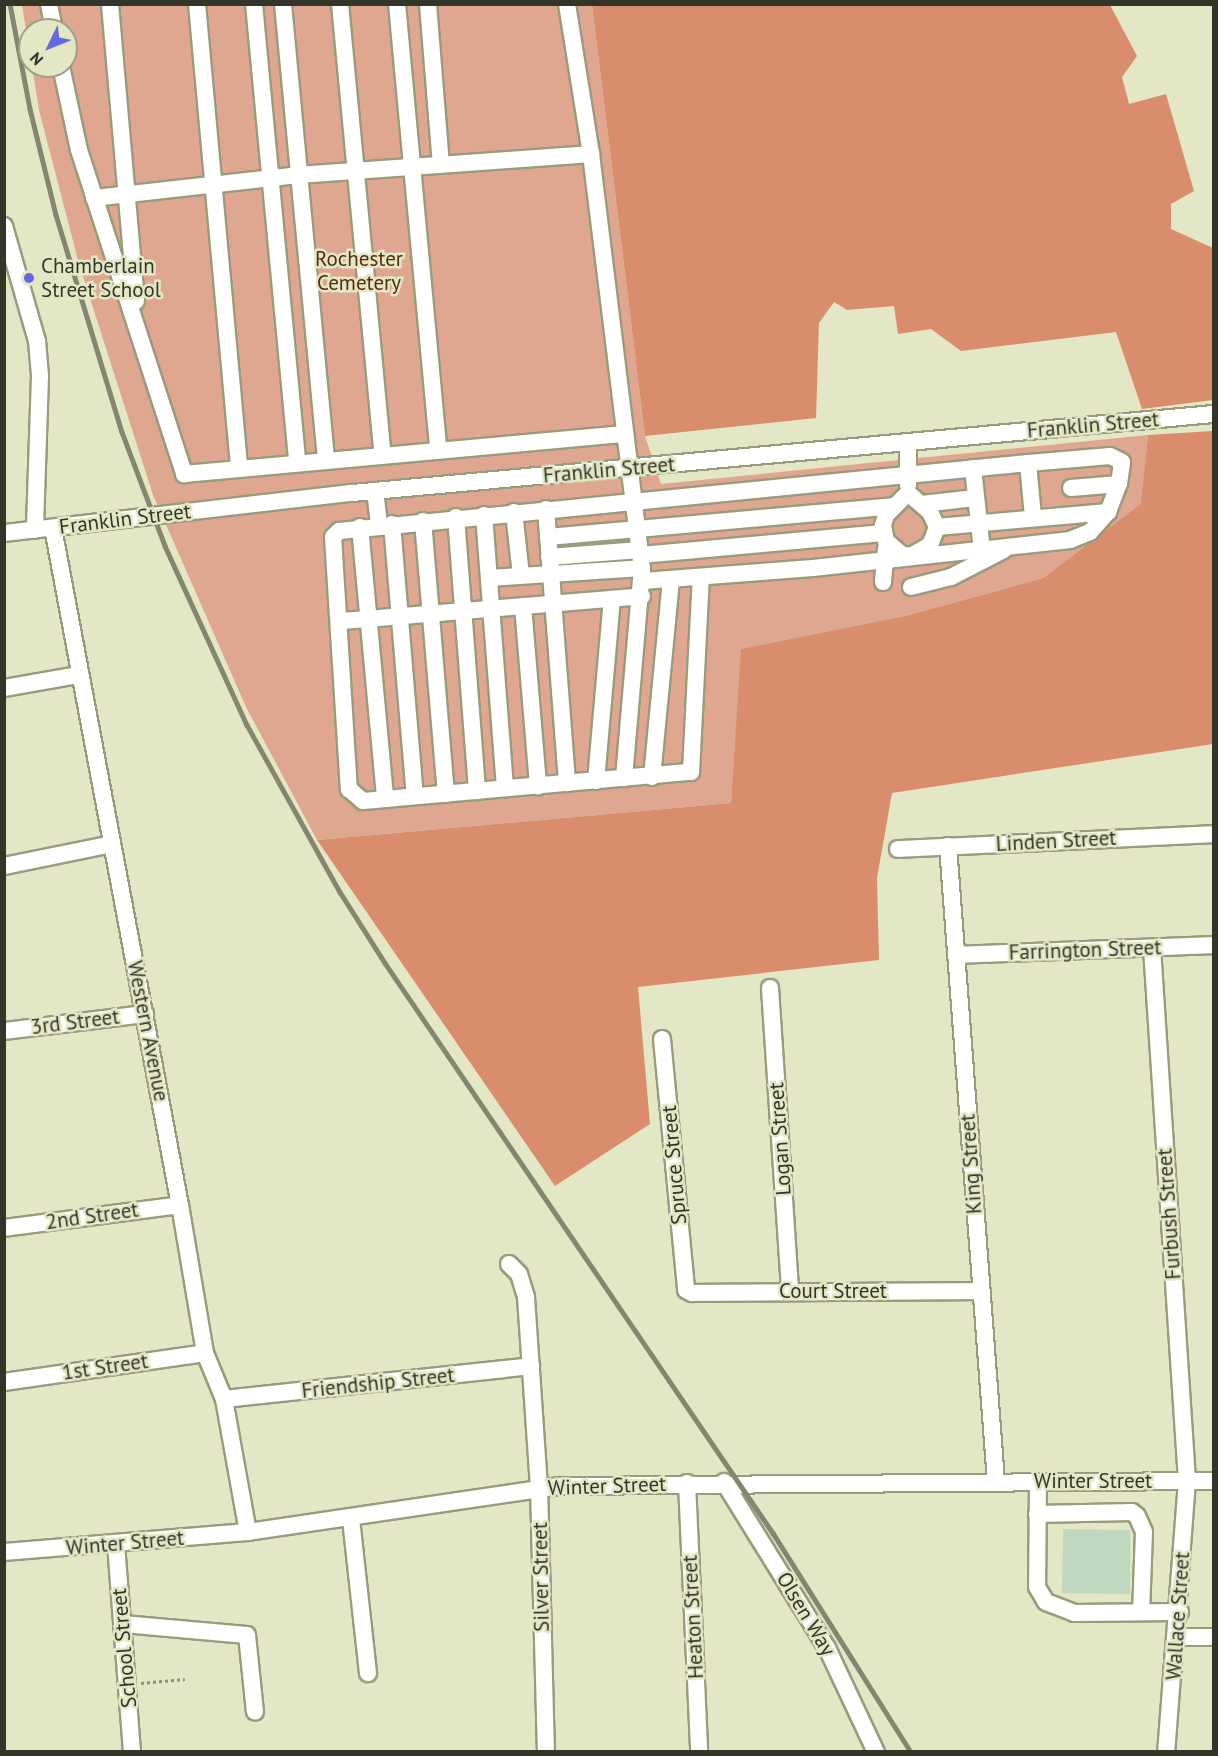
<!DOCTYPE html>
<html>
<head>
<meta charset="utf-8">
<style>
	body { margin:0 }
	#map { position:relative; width:1218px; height:1756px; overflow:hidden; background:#e4e7c6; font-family:"PT Sans",sans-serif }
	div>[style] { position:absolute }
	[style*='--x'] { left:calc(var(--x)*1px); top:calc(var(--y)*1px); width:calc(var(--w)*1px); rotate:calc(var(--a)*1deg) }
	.green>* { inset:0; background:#dfa78f }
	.forest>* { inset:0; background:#da8d6c }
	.building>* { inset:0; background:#bfd7be }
	.path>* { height:3px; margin-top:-1.5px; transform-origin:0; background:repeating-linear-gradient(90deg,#8c8e77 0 3px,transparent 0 6px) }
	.roads { filter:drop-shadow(2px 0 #999b7c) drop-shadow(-2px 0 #999b7c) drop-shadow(0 2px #999b7c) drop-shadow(0 -2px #999b7c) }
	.minor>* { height:16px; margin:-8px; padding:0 8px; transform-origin:8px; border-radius:8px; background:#fff }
	.rail>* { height:4.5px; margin:-2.25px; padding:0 2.25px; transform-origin:2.25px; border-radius:2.25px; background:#848670 }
	.dots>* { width:16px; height:16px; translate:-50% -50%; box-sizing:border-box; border:3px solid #e4e7c6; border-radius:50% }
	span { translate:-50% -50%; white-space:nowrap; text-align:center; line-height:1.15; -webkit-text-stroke:5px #e4e7c6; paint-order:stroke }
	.park-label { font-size:21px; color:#5b2912 }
	.poi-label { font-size:21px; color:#343529 }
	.left { translate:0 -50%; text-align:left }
	.street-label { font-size:21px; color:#343529 }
	.frame { position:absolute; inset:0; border:6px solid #343529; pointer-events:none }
	.north { position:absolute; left:18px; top:18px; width:60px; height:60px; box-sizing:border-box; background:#e4e7c6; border:2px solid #9ea087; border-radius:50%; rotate:227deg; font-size:16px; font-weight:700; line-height:24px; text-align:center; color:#343529 }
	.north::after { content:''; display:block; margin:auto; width:21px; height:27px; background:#6768e1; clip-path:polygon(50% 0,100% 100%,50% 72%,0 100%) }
</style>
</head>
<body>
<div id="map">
	<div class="green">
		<div style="clip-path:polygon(22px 5px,592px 5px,645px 436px,661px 484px,1148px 435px,1142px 504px,1043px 578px,909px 615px,742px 649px,731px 803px,317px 840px,246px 707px,153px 495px,79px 264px,39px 110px,32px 66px,66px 66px,66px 30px,30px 30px,30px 54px)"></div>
	</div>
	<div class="forest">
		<div style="clip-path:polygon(592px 5px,1110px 5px,1137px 56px,1122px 77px,1129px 104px,1166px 94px,1194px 191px,1171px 204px,1171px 229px,1213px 248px,1213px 400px,1142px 409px,1116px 332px,961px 351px,931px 329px,898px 334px,894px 306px,847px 310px,834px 302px,819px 323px,816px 418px,645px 436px)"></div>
		<div style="clip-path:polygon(1213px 431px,1213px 744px,892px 793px,877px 878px,879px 960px,638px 987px,650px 1124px,555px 1186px,317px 840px,731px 803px,741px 649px,909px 615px,1043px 578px,1141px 504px,1148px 435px)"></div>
	</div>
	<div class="building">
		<div style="clip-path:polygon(1063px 1529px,1130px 1530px,1130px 1594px,1062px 1593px)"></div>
	</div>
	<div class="path">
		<div style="--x:141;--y:1683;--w:44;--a:-5.2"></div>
	</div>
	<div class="roads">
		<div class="minor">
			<div style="--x:49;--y:4;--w:26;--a:79"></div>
			<div style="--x:110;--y:4;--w:298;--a:85"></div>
			<div style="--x:197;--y:4;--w:467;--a:84.8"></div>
			<div style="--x:254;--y:4;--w:461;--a:84.6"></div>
			<div style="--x:283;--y:4;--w:459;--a:84.6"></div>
			<div style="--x:340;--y:4;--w:453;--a:84.6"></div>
			<div style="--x:397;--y:4;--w:448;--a:84.7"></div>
			<div style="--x:428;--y:4;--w:161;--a:85.4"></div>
			<div style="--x:567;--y:4;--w:152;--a:80.9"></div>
			<div style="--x:591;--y:154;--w:417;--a:83"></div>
			<div style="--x:642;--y:568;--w:211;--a:94.9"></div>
			<div style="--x:61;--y:66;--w:86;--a:77.9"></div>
			<div style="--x:79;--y:150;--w:341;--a:72"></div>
			<div style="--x:184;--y:474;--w:443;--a:-5.2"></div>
			<div style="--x:94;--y:198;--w:206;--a:-6.4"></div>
			<div style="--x:299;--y:175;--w:293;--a:-4.1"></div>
			<div style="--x:4;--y:226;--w:120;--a:74"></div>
			<div style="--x:37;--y:341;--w:35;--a:85"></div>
			<div style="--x:40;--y:376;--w:154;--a:91.9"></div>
			<div style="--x:908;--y:444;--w:41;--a:90"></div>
			<div style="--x:1028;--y:463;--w:54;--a:84.7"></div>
			<div style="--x:973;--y:468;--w:93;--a:83.8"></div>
			<div style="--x:1071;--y:488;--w:48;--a:-4.8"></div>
			<div style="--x:375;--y:491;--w:34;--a:83"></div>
			<div style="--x:908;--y:493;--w:29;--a:41"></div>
			<div style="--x:930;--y:512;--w:17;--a:65"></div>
			<div style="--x:937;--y:527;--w:19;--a:111"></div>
			<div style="--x:930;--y:545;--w:22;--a:150"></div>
			<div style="--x:911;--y:556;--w:10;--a:-169"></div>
			<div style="--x:901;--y:554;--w:20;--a:-139"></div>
			<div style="--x:886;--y:541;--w:16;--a:-101"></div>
			<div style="--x:883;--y:525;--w:10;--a:-73"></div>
			<div style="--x:886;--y:515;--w:31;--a:-45"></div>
			<div style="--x:922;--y:504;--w:53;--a:-6.5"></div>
			<div style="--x:546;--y:509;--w:275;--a:85.6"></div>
			<div style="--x:514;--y:512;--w:63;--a:83.7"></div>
			<div style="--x:484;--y:515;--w:274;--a:85.6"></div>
			<div style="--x:456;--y:517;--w:275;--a:85.6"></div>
			<div style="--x:423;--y:521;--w:274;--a:85.2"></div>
			<div style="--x:392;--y:524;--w:273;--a:85.2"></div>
			<div style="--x:360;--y:527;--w:273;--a:84.7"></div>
			<div style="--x:937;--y:527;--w:172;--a:-5"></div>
			<div style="--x:53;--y:528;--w:689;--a:79.38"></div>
			<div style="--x:180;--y:1205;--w:150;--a:80.4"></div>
			<div style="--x:205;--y:1353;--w:50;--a:67.6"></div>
			<div style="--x:224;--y:1399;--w:135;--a:79.8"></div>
			<div style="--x:4;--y:533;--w:350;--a:-6.6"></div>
			<div style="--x:352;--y:493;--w:866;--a:-5.24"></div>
			<div style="--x:548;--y:537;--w:346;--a:-5.1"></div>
			<div style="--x:641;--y:555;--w:243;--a:-5.2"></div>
			<div style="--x:549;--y:557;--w:91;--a:-4.4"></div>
			<div style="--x:489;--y:578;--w:153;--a:-3.7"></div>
			<div style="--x:643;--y:581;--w:170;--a:-4.4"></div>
			<div style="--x:813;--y:568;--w:259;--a:-6.2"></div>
			<div style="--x:1070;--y:540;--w:22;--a:-22"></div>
			<div style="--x:1090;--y:532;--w:27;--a:-48"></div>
			<div style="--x:1108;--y:512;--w:30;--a:-69"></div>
			<div style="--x:1119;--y:484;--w:22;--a:-82"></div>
			<div style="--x:1122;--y:462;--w:13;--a:-153"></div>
			<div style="--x:1110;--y:456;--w:82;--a:175.1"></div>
			<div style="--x:1028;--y:463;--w:692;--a:174.36"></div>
			<div style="--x:339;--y:531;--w:8;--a:135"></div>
			<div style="--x:333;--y:537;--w:253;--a:86.4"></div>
			<div style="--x:349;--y:789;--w:18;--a:41"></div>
			<div style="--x:363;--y:801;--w:329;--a:-5.1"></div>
			<div style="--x:691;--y:772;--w:195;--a:-87.1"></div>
			<div style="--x:883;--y:582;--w:34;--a:-85"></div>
			<div style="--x:911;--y:587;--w:41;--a:-14"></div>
			<div style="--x:951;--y:577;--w:59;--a:-27"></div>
			<div style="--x:523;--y:606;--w:181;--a:85.2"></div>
			<div style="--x:341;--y:621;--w:302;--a:-4.7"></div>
			<div style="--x:4;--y:688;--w:75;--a:-10"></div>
			<div style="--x:652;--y:777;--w:199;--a:-84.5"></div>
			<div style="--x:596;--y:781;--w:183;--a:-85"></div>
			<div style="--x:948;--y:846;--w:638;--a:85.68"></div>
			<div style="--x:898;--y:849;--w:316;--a:-2.7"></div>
			<div style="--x:4;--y:866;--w:110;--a:-11.5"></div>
			<div style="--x:1152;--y:948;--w:534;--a:86.24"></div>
			<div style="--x:1187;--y:1481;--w:272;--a:94.4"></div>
			<div style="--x:956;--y:955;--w:258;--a:-2.2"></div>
			<div style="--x:770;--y:988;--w:304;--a:86.2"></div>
			<div style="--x:4;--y:1031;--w:142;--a:-6.9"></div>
			<div style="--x:662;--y:1039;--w:252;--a:84.5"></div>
			<div style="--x:686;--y:1290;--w:7;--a:27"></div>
			<div style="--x:692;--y:1293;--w:289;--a:-0.4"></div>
			<div style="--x:4;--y:1228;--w:177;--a:-7.4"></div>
			<div style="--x:509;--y:1264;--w:14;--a:45"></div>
			<div style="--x:519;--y:1274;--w:24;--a:73"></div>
			<div style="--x:526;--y:1297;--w:190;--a:86.1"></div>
			<div style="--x:539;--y:1487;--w:265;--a:88.5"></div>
			<div style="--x:4;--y:1382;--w:203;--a:-8.2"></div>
			<div style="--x:224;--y:1399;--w:309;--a:-6.1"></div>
			<div style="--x:724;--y:1482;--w:195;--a:58.2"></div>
			<div style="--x:827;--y:1648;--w:115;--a:64.8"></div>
			<div style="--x:1038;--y:1482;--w:105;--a:90.5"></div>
			<div style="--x:1037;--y:1587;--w:17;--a:59"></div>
			<div style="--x:1046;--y:1602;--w:30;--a:21"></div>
			<div style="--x:1074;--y:1613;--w:106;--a:-0.5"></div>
			<div style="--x:687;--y:1483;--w:269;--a:87.4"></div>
			<div style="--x:1037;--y:1514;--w:95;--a:-1.2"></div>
			<div style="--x:1132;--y:1512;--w:6;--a:39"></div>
			<div style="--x:1137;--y:1516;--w:17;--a:66"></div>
			<div style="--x:1144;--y:1532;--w:80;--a:92.1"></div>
			<div style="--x:351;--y:1519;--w:155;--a:83.7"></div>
			<div style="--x:116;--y:1544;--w:209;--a:85.6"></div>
			<div style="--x:4;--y:1552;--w:245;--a:-4.7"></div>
			<div style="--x:248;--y:1532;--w:314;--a:-8.4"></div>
			<div style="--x:559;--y:1486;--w:655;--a:-0.44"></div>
			<div style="--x:123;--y:1624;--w:124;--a:5.1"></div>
			<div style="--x:247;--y:1635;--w:77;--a:84.1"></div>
			<div style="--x:1178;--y:1637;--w:36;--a:0"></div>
		</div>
	</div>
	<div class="rail">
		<div style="--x:10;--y:4;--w:107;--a:79.2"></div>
		<div style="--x:30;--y:109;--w:109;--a:76.2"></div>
		<div style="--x:56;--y:215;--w:227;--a:73.1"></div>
		<div style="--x:122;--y:432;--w:122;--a:69.3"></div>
		<div style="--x:165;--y:546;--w:197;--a:65.4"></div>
		<div style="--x:247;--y:725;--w:191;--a:60.9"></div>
		<div style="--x:340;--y:892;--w:84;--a:57.6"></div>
		<div style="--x:385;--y:963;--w:690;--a:55.76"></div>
		<div style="--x:773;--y:1533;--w:259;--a:57.8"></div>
	</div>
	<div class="dots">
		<div style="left:29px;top:278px;background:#6768e1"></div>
	</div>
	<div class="park-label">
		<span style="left:359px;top:271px">Rochester<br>Cemetery</span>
	</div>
	<div class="poi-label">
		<span class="left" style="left:41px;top:278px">Chamberlain<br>Street School</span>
	</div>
	<div class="street-label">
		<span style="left:1093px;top:425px;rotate:-5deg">Franklin Street</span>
		<span style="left:609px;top:470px;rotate:-5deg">Franklin Street</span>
		<span style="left:125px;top:519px;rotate:-7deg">Franklin Street</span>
		<span style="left:1056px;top:841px;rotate:-3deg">Linden Street</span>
		<span style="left:1085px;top:950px;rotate:-2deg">Farrington Street</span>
		<span style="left:75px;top:1022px;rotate:-7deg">3rd Street</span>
		<span style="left:148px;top:1031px;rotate:79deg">Western Avenue</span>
		<span style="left:780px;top:1139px;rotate:-94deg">Logan Street</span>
		<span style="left:971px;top:1164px;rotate:-94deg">King Street</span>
		<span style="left:674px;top:1165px;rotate:-95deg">Spruce Street</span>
		<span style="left:1169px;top:1214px;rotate:-94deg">Furbush Street</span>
		<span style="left:92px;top:1216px;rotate:-8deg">2nd Street</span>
		<span style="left:833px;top:1291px">Court Street</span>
		<span style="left:105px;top:1367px;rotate:-8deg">1st Street</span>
		<span style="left:378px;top:1383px;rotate:-6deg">Friendship Street</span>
		<span style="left:1093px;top:1481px">Winter Street</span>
		<span style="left:607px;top:1486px;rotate:-2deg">Winter Street</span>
		<span style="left:125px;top:1543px;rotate:-5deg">Winter Street</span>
		<span style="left:541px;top:1577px;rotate:-91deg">Silver Street</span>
		<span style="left:806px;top:1614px;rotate:59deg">Olsen Way</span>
		<span style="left:1178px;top:1616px;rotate:-86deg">Wallace Street</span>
		<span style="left:693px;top:1617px;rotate:-93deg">Heaton Street</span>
		<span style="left:124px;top:1648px;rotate:-95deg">School Street</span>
	</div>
	<div class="frame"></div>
	<div class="north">N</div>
</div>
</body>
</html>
